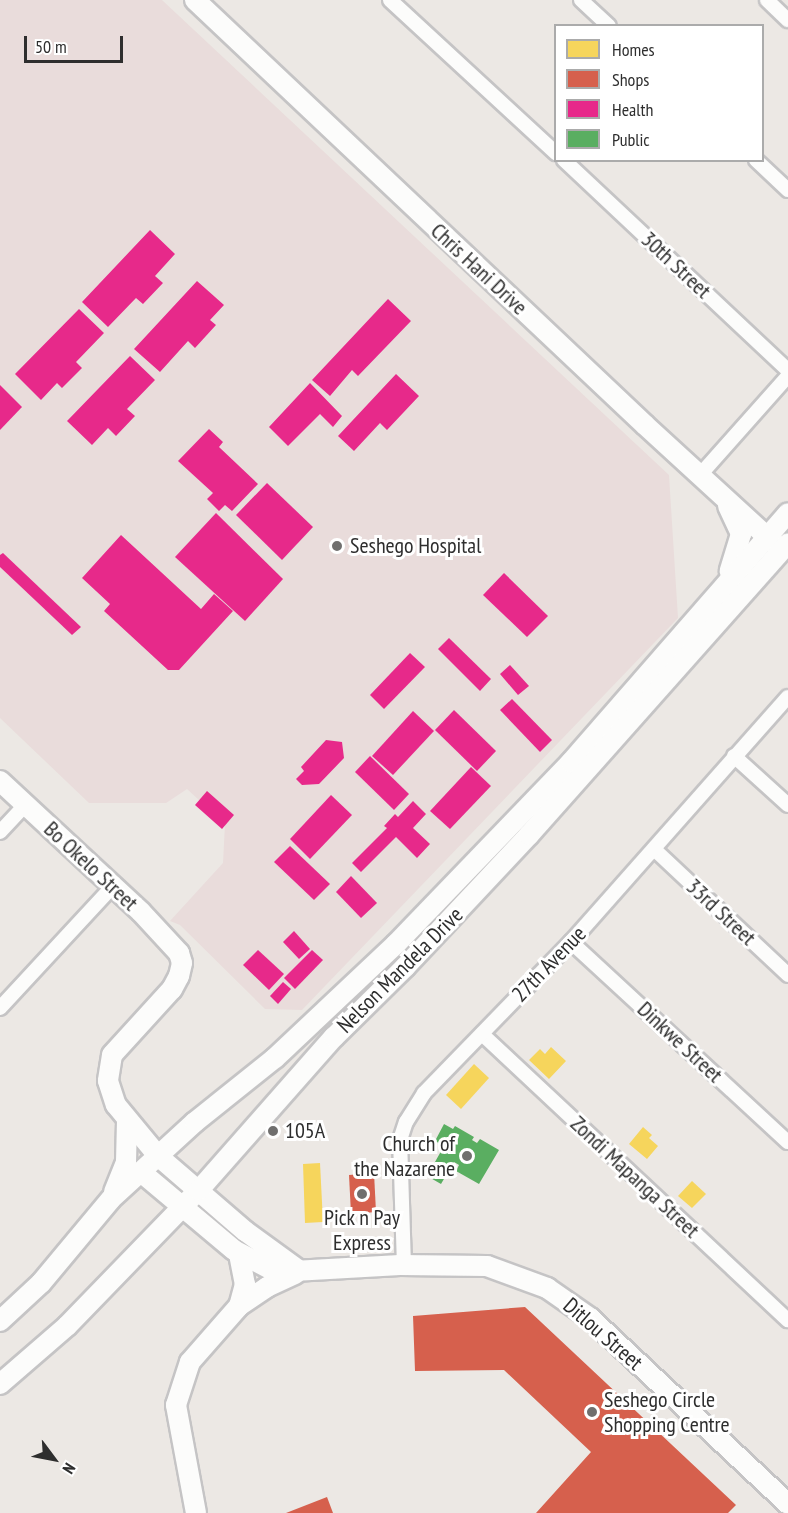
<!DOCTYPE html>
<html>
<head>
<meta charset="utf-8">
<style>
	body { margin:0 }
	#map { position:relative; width:788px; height:1513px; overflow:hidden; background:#ece8e4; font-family:"PT Sans Narrow",sans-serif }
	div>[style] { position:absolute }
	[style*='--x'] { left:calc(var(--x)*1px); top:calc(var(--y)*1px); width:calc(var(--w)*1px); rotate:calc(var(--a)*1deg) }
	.medical>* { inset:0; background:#e9dcdb }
	.homes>* { inset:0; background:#f6d55c }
	.shops>* { inset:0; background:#d6604d }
	.health>* { inset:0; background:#e7298a }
	.public>* { inset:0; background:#5aae61 }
	.roads { filter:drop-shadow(2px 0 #c5c4c5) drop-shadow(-2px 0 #c5c4c5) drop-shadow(0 2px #c5c4c5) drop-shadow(0 -2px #c5c4c5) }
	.street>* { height:14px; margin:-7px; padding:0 7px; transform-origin:7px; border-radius:7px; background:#fcfcfb }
	.secondary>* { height:20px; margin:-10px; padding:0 10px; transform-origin:10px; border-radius:10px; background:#fcfcfb }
	.dots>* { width:16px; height:16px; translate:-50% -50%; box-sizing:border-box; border:3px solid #fff; border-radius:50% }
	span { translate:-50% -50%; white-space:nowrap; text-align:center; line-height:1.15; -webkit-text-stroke:6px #fff; paint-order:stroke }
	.street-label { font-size:22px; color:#2e2e2e }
	.poi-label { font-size:22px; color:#2e2e2e }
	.left { translate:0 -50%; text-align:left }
	.right { translate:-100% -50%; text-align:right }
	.legend { position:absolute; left:554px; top:24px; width:210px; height:138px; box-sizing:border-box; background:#fff; border:2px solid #ababab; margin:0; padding:8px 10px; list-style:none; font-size:18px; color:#2e2e2e }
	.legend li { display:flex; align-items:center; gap:12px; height:30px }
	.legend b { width:30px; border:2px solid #ababab }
	.north { position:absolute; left:24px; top:1429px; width:60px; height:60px; -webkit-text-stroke:4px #fff; paint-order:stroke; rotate:122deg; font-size:16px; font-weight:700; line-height:24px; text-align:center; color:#2e2e2e }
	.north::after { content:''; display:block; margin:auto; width:21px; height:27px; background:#2e2e2e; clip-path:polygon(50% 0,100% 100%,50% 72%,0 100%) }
	.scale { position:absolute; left:24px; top:36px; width:99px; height:27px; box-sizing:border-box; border:3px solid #2e2e2e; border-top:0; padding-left:8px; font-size:18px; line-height:21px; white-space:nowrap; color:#2e2e2e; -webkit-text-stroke:4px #fff; paint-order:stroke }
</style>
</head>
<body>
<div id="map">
	<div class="medical">
		<div style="clip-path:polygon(0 0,162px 0,669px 475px,678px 618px,302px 1010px,265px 1009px,180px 925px,170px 921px,223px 863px,225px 824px,187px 789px,166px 803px,89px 803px,0 718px)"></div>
	</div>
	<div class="homes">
		<div style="clip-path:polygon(551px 1047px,566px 1061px,549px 1079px,529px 1060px,540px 1049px,545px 1054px)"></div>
		<div style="clip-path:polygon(474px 1064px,489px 1078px,461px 1109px,446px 1095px)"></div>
		<div style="clip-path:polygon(643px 1127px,652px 1135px,649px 1138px,658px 1146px,647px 1159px,629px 1144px)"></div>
		<div style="clip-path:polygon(320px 1163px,323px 1222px,305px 1223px,303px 1164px)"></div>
		<div style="clip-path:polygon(692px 1181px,706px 1194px,692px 1208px,678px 1196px)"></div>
	</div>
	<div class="shops">
		<div style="clip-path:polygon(374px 1173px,376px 1212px,351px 1214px,349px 1175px)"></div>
		<div style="clip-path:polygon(525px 1307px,736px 1505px,728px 1513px,536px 1513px,591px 1452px,504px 1370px,415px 1371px,413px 1316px)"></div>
		<div style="clip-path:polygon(327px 1497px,333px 1513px,286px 1513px)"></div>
	</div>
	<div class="health">
		<div style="clip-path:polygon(150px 230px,175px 254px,155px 276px,163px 283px,143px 304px,136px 298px,108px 327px,82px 302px)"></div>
		<div style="clip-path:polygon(197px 281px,224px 305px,210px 320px,216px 325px,195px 348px,188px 341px,160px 372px,134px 349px)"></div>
		<div style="clip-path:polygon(388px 299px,411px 321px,358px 376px,352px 370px,330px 396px,312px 380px)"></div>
		<div style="clip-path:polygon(79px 309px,104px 333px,76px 362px,82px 368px,62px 388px,57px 383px,41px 400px,15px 374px)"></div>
		<div style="clip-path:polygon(130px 356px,155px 380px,127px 409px,135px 416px,116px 436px,108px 428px,92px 445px,67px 421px)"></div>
		<div style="clip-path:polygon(396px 374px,419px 396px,387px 430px,380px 423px,354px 451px,338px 436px)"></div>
		<div style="clip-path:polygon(310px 383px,342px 416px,333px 427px,320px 414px,288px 446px,269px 427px)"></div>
		<div style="clip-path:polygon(0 385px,22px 407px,0 430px)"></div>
		<div style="clip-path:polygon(209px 429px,223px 442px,219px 447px,258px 484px,232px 511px,225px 505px,219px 511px,207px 499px,213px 493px,178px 461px)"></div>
		<div style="clip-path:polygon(267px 483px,313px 527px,282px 560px,236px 515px)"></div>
		<div style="clip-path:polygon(216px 513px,283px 579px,245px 621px,175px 557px)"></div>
		<div style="clip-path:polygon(121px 535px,201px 609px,214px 594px,233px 611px,179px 670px,168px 670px,104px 611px,110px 604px,82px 578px)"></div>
		<div style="clip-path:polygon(3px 553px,81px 627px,72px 635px,0 567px,0 555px)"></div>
		<div style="clip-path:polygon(504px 573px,548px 616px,527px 637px,483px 595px)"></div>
		<div style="clip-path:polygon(449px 638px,491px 679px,480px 691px,438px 649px)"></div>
		<div style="clip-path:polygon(410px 653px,425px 667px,384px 709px,370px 695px)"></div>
		<div style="clip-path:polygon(510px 665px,529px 686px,518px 695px,500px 674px)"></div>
		<div style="clip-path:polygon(512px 699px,552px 740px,540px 752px,500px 710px)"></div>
		<div style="clip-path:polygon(454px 710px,496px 751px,477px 771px,435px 730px)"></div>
		<div style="clip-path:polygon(413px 711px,434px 731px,393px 775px,372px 756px)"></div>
		<div style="clip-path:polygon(326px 740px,342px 742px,344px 758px,319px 784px,302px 785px,296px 779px,304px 771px,301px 767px)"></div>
		<div style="clip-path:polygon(370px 756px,409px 794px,394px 810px,355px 772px)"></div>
		<div style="clip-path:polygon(471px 767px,491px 786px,450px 829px,430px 811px)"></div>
		<div style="clip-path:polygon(207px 791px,234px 815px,222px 829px,195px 805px)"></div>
		<div style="clip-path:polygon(331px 795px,352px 815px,310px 859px,290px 839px)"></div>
		<div style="clip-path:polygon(413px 801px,426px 814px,413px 828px,430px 844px,417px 858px,396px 837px,361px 872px,352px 863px,387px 828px,384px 826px,395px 814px,398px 817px)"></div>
		<div style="clip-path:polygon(290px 846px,330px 884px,314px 900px,274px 862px)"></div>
		<div style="clip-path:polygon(351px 876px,377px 903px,361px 918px,336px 892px)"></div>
		<div style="clip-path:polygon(294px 931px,310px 949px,299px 959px,283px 942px)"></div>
		<div style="clip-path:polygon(258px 950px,284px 974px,269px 990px,243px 965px)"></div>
		<div style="clip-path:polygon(312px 950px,323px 960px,295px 989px,284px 978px)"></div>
		<div style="clip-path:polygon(283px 982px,291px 989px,278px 1004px,270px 996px)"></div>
	</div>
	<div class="public">
		<div style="clip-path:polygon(444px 1124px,453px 1129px,455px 1126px,474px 1137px,472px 1140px,477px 1143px,480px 1139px,499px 1150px,479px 1184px,456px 1171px,459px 1165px,454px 1162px,441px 1184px,427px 1176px,444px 1146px,435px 1141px)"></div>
	</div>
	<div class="roads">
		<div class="street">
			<div style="--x:390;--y:0;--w:226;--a:42.7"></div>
			<div style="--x:581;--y:0;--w:38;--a:43"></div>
			<div style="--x:767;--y:0;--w:29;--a:44"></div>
			<div style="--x:564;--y:160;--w:307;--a:43.2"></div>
			<div style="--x:756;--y:160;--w:44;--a:43.2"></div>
			<div style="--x:700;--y:475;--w:132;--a:-48.4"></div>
			<div style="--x:734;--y:756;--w:73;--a:42.2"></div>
			<div style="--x:0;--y:832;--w:37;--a:-47"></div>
			<div style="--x:654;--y:849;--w:184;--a:43.2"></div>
			<div style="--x:571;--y:942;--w:295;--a:42.7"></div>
			<div style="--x:0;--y:1008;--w:166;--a:-47.2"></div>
			<div style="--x:482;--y:1034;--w:419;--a:43.1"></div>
			<div style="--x:404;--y:1266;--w:126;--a:-91.8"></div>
			<div style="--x:400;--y:1140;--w:19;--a:-72"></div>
			<div style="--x:406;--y:1122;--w:34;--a:-58"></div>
			<div style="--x:424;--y:1093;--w:211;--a:-45.8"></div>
			<div style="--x:571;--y:942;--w:327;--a:-48.5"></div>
		</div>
		<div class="secondary">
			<div style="--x:195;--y:0;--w:619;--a:43.36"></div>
			<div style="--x:645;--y:425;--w:176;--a:42.5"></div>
			<div style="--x:728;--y:506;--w:31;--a:65"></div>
			<div style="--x:741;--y:534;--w:39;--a:107"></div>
			<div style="--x:0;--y:781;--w:192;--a:42.9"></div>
			<div style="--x:141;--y:912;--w:56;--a:47.2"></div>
			<div style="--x:179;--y:953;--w:10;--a:73"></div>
			<div style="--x:182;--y:963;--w:13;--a:103"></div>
			<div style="--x:179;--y:976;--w:15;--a:118"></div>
			<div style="--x:172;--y:989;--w:89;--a:132.3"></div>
			<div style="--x:112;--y:1055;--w:26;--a:99"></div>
			<div style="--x:108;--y:1081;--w:25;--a:72"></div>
			<div style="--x:116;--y:1105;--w:66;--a:50.5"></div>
			<div style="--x:158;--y:1156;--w:115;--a:40.8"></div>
			<div style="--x:245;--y:1231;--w:68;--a:36"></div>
			<div style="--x:141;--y:1172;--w:121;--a:40"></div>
			<div style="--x:234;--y:1250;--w:47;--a:27.6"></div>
			<div style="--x:276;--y:1272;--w:124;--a:-3.2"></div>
			<div style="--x:400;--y:1265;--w:87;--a:0.7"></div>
			<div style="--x:487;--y:1266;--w:64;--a:20.1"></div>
			<div style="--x:547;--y:1288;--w:52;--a:34.9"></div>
			<div style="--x:590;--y:1318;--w:272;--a:43.2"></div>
			<div style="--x:114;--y:1192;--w:32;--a:-68"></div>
			<div style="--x:126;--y:1162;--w:41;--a:-88.6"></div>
			<div style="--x:239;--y:1254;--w:31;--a:79"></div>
			<div style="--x:245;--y:1284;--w:23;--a:105"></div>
			<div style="--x:0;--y:1321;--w:56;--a:-42.8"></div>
			<div style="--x:41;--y:1283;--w:109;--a:-50.2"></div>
			<div style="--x:111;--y:1199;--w:114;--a:-42.5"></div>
			<div style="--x:195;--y:1122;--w:102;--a:-38.7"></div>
			<div style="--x:275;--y:1058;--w:166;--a:-43.3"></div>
			<div style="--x:396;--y:944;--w:252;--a:-46.1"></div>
			<div style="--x:571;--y:762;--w:330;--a:-48.9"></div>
			<div style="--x:0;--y:1384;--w:89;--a:-40.9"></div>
			<div style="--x:67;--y:1326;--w:190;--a:-45.9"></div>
			<div style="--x:199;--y:1190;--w:204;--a:-48.6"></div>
			<div style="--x:334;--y:1037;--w:100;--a:-44.6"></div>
			<div style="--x:405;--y:967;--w:181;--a:-46.8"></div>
			<div style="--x:529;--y:835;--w:390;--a:-48.4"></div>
			<div style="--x:196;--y:1513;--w:110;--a:-100.5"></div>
			<div style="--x:176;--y:1405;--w:45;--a:-72"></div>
			<div style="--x:190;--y:1362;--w:74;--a:-48.8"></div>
			<div style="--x:239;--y:1306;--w:34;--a:-34"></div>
			<div style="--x:267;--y:1287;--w:31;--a:-25"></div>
		</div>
	</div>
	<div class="dots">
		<div style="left:337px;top:546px;background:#706f6e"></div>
		<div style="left:273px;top:1131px;background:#706f6e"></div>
		<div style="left:467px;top:1156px;background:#706f6e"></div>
		<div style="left:362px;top:1194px;background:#706f6e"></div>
		<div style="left:592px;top:1412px;background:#706f6e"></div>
	</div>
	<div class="street-label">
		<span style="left:676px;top:265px;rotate:43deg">30th Street</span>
		<span style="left:479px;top:269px;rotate:43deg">Chris Hani Drive</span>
		<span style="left:91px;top:866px;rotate:43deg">Bo Okelo Street</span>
		<span style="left:721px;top:912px;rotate:43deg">33rd Street</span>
		<span style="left:549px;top:964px;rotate:-46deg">27th Avenue</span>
		<span style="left:400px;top:970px;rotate:-45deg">Nelson Mandela Drive</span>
		<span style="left:680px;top:1042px;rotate:43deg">Dinkwe Street</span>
		<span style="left:635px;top:1177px;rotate:43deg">Zondi Mapanga Street</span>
		<span style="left:603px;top:1334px;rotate:41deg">Ditlou Street</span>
	</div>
	<div class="poi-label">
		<span class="left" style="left:350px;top:546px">Seshego Hospital</span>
		<span class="left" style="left:285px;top:1131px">105A</span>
		<span class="right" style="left:455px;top:1156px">Church of<br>the Nazarene</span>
		<span style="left:362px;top:1230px">Pick n Pay<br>Express</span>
		<span class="left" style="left:604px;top:1412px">Seshego Circle<br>Shopping Centre</span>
	</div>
	<ul class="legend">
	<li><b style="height:16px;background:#f6d55c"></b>Homes</li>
	<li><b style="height:16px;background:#d6604d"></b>Shops</li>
	<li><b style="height:16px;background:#e7298a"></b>Health</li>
	<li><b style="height:16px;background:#5aae61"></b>Public</li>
	</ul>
	<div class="north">N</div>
	<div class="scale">50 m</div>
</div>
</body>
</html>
